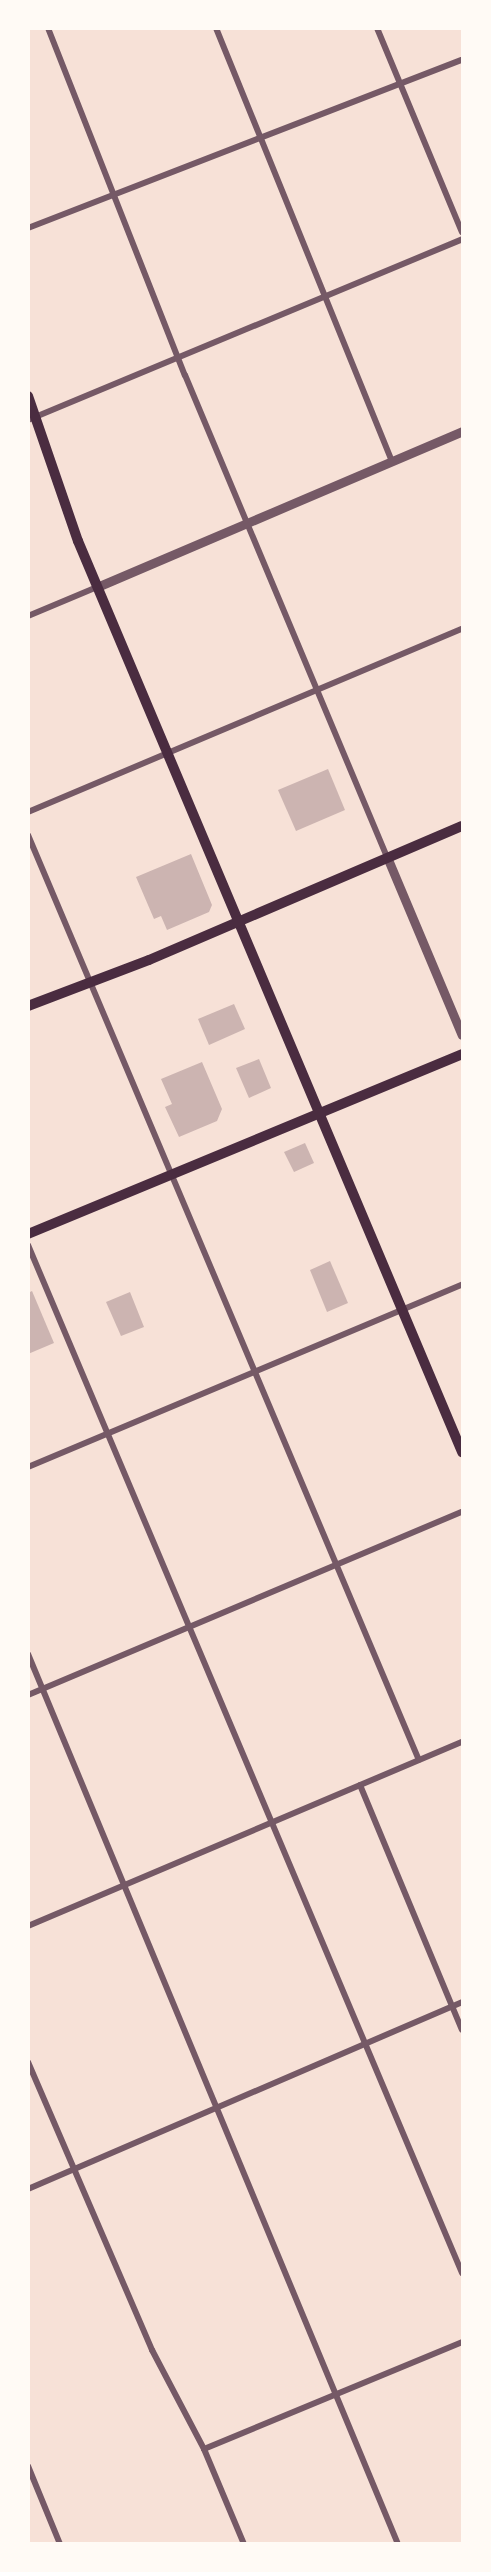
<!DOCTYPE html>
<html>
<head>
<meta charset="utf-8">
<style>
	body { margin:0 }
	#map { position:relative; width:491px; height:2572px; overflow:hidden; background:#f7e1d7; font-family:Lora,serif }
	div>[style] { position:absolute }
	[style*='--x'] { left:calc(var(--x)*1px); top:calc(var(--y)*1px); width:calc(var(--w)*1px); rotate:calc(var(--a)*1deg) }
	.building>* { inset:0; background:#ccb4b1 }
	.minor>* { height:6px; margin:-3px; padding:0 3px; transform-origin:3px; border-radius:3px; background:#755966 }
	.tertiary>* { height:9px; margin:-4.5px; padding:0 4.5px; transform-origin:4.5px; border-radius:4.5px; background:#755966 }
	.secondary>* { height:10px; margin:-5px; padding:0 5px; transform-origin:5px; border-radius:5px; background:#4a2c40 }
	.primary>* { height:10px; margin:-5px; padding:0 5px; transform-origin:5px; border-radius:5px; background:#4a2c40 }
	span { translate:-50% -50%; white-space:nowrap; text-align:center; line-height:1.15; -webkit-text-stroke:6px #fffaf5; paint-order:stroke }
	.frame { position:absolute; inset:0; border:30px solid #fffaf5; pointer-events:none }
</style>
</head>
<body>
<div id="map">
	<div class="building">
		<div style="clip-path:polygon(328px 769px,345px 810px,296px 831px,278px 790px)"></div>
		<div style="clip-path:polygon(191px 854px,212px 905px,209px 912px,167px 930px,161px 916px,154px 919px,136px 877px)"></div>
		<div style="clip-path:polygon(234px 1004px,245px 1029px,209px 1045px,198px 1019px)"></div>
		<div style="clip-path:polygon(259px 1059px,271px 1088px,249px 1098px,236px 1068px)"></div>
		<div style="clip-path:polygon(202px 1062px,222px 1109px,217px 1121px,179px 1137px,165px 1107px,172px 1104px,161px 1079px)"></div>
		<div style="clip-path:polygon(305px 1143px,314px 1163px,294px 1172px,284px 1152px)"></div>
		<div style="clip-path:polygon(330px 1261px,348px 1303px,327px 1312px,310px 1270px)"></div>
		<div style="clip-path:polygon(32px 1291px,54px 1343px,28px 1354px,28px 1293px)"></div>
		<div style="clip-path:polygon(130px 1292px,144px 1327px,121px 1336px,106px 1302px)"></div>
	</div>
	<div class="minor">
		<div style="--x:48;--y:28;--w:373;--a:68.5"></div>
		<div style="--x:185;--y:375;--w:523;--a:67.26"></div>
		<div style="--x:216;--y:28;--w:468;--a:67.9"></div>
		<div style="--x:377;--y:28;--w:221;--a:67.4"></div>
		<div style="--x:28;--y:228;--w:465;--a:-21.2"></div>
		<div style="--x:28;--y:420;--w:470;--a:-22.6"></div>
		<div style="--x:28;--y:616;--w:75;--a:-22.8"></div>
		<div style="--x:28;--y:812;--w:471;--a:-22.9"></div>
		<div style="--x:28;--y:835;--w:1004;--a:67.09"></div>
		<div style="--x:28;--y:1245;--w:1116;--a:67.11"></div>
		<div style="--x:28;--y:1467;--w:471;--a:-22.8"></div>
		<div style="--x:28;--y:1654;--w:964;--a:67.43"></div>
		<div style="--x:28;--y:1695;--w:471;--a:-22.9"></div>
		<div style="--x:360;--y:1785;--w:265;--a:67.4"></div>
		<div style="--x:28;--y:1926;--w:471;--a:-23"></div>
		<div style="--x:28;--y:2062;--w:314;--a:66.7"></div>
		<div style="--x:152;--y:2350;--w:112;--a:62.3"></div>
		<div style="--x:204;--y:2449;--w:103;--a:67.2"></div>
		<div style="--x:28;--y:2189;--w:473;--a:-23.3"></div>
		<div style="--x:204;--y:2449;--w:279;--a:-22.5"></div>
		<div style="--x:28;--y:2466;--w:84;--a:67.7"></div>
	</div>
	<div class="tertiary">
		<div style="--x:97;--y:587;--w:397;--a:-23.1"></div>
		<div style="--x:387;--y:857;--w:193;--a:67.2"></div>
	</div>
	<div class="secondary">
		<div style="--x:28;--y:396;--w:153;--a:71"></div>
		<div style="--x:78;--y:541;--w:989;--a:67.14"></div>
	</div>
	<div class="primary">
		<div style="--x:28;--y:1006;--w:129;--a:-20.8"></div>
		<div style="--x:149;--y:960;--w:340;--a:-23.2"></div>
		<div style="--x:28;--y:1234;--w:470;--a:-22.5"></div>
	</div>
	<div class="frame"></div>
</div>
</body>
</html>
